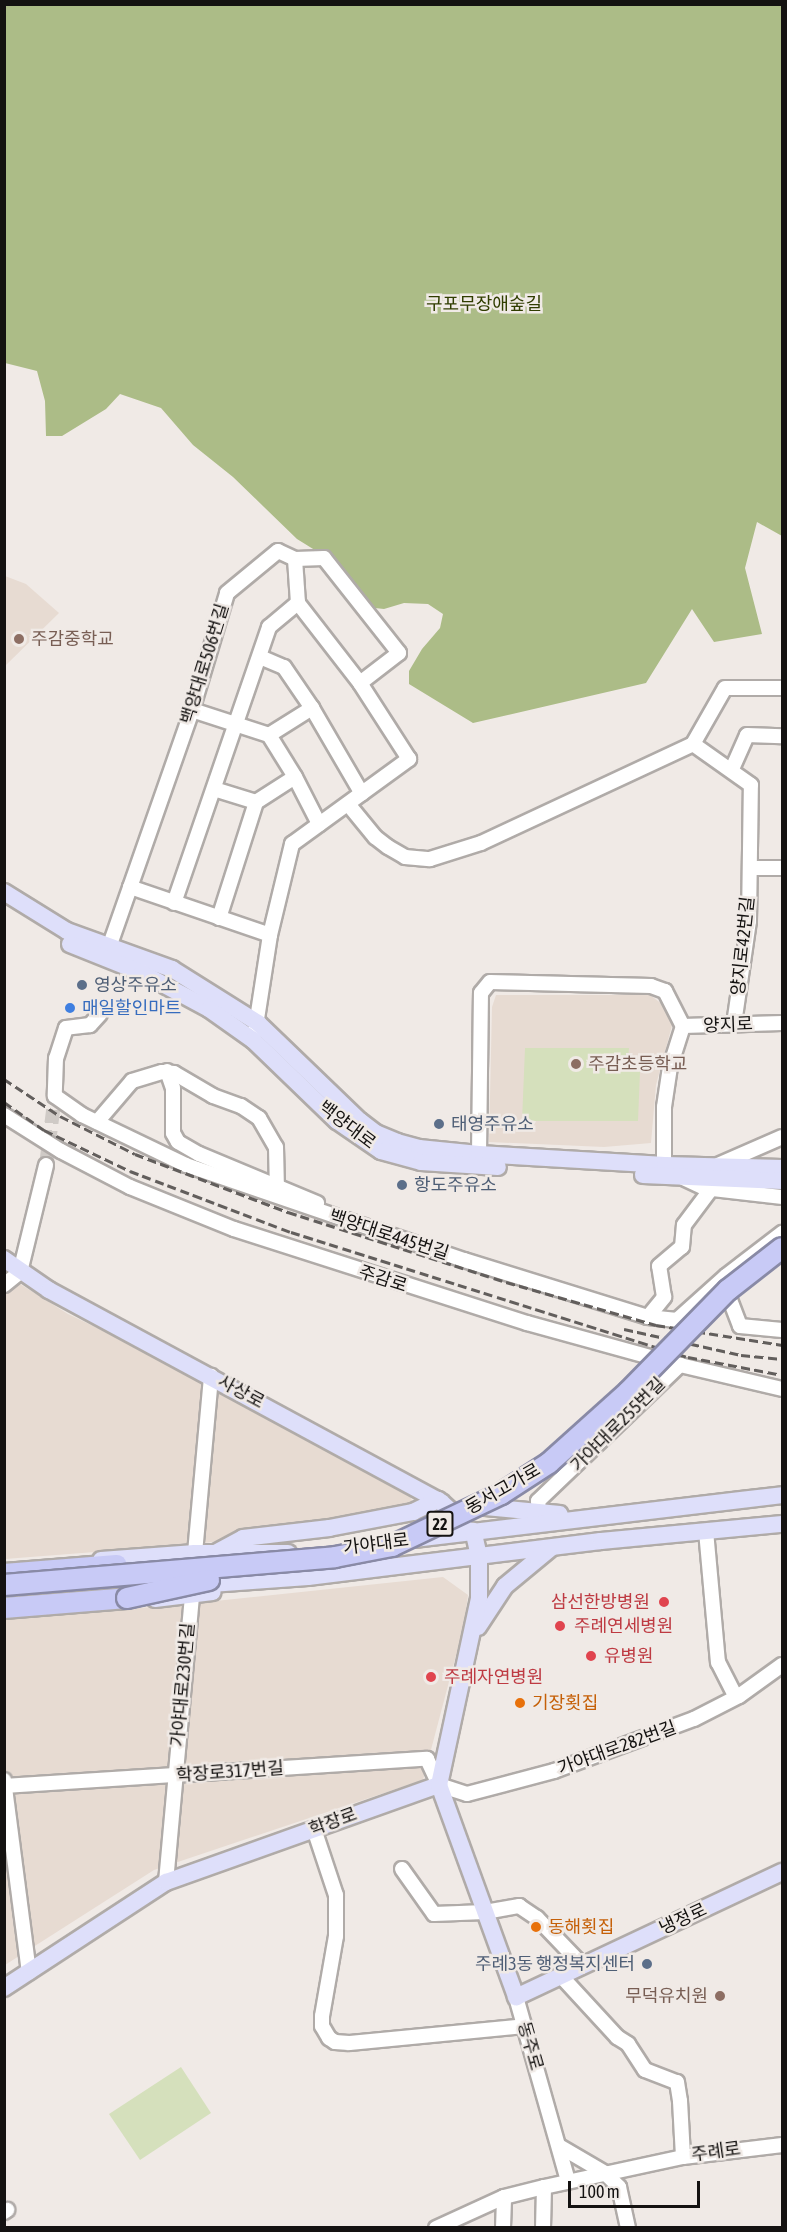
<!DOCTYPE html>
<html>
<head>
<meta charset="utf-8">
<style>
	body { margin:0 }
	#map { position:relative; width:787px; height:2232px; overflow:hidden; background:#f0eae6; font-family:"Asap Condensed","Noto Sans KR",sans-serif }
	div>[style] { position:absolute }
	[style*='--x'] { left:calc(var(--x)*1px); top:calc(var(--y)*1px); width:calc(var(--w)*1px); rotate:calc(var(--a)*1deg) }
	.built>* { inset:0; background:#e7dbd2 }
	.green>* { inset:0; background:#d5e0bc }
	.forest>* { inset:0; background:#acbc87 }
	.minor-tunnel>* { height:14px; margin-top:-7px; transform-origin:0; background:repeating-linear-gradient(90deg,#cfcac6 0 14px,transparent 0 21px) }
	.roads { filter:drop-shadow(2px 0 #b0aba8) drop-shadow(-2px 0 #b0aba8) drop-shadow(0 2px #b0aba8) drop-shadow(0 -2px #b0aba8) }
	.minor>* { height:14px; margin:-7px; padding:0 7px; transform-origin:7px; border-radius:7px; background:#fff }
	.major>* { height:16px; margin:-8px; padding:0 8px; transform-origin:8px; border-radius:8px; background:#dedffa }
	.highway>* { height:20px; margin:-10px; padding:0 10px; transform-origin:10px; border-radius:10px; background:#c8caf6 }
	.rail>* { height:3px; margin-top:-1.5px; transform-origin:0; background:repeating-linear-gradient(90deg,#625e5c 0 9px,transparent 0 13.5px) }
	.bridges { filter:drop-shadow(2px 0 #898aa6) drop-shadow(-2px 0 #898aa6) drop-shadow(0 2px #898aa6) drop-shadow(0 -2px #898aa6) }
	.highway-bridge>* { height:20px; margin:-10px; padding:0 10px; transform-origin:10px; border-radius:10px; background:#c8caf6 }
	.dots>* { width:16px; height:16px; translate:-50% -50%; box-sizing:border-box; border:3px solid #f0eae6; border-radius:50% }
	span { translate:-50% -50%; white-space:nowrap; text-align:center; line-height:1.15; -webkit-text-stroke:5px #f0eae6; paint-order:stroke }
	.shield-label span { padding:2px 4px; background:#f0eae6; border:2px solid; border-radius:4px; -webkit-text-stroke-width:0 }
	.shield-label { font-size:16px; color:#141211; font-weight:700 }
	.park-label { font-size:18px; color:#303d00 }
	.education-label { font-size:18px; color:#785e54 }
	.left { translate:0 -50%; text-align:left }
	.right { translate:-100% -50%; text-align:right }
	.street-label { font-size:18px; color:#141211 }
	.service-label { font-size:18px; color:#4e5e75 }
	.shop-label { font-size:18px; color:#366cbe }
	.health-label { font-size:18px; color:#be3a42 }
	.food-label { font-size:18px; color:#c56008 }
	.frame { position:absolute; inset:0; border:6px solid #141211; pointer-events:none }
	.scale { position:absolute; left:568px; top:2181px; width:132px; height:27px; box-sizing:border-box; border:3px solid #141211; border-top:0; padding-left:8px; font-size:18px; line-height:21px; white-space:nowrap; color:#141211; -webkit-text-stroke:4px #f0eae6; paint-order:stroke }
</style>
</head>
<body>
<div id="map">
	<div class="built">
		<div style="clip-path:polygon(5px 576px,26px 584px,59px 613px,5px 666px)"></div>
		<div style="clip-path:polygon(496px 995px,650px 995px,666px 1007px,674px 1018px,656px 1085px,651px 1143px,604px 1147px,489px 1142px,492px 1007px)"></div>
		<div style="clip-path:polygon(4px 1274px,68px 1314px,164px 1360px,408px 1492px,415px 1507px,256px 1537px,185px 1545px,5px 1559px)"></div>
		<div style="clip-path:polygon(443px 1577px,468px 1595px,464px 1625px,423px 1780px,154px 1870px,5px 1965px,5px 1619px,177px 1605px)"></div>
	</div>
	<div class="green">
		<div style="clip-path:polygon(525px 1048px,629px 1048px,628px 1059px,640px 1072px,638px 1121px,522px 1121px)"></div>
		<div style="clip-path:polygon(181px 2067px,211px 2113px,140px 2160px,109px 2114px)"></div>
	</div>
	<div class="forest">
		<div style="clip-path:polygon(4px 5px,782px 5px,782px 536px,757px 522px,745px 568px,762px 634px,714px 642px,692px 609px,646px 683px,473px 723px,409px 684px,409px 671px,422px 649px,440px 628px,443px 614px,428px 604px,404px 603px,384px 609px,366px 607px,326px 557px,297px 539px,233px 477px,193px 445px,161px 408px,120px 394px,106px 409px,62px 436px,46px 436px,45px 401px,37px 371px,5px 363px)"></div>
	</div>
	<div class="minor-tunnel">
		<div style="--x:46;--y:1165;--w:70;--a:-82.6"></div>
	</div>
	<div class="roads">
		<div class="minor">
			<div style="--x:295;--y:559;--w:44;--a:86.1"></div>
			<div style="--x:260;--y:657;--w:26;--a:23"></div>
			<div style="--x:284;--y:667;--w:50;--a:55.7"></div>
			<div style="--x:312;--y:708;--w:99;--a:59.8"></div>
			<div style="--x:192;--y:710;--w:81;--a:18"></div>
			<div style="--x:269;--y:735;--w:49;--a:58.2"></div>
			<div style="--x:295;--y:777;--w:53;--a:62.9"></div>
			<div style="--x:269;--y:735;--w:51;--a:-32.1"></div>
			<div style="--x:732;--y:769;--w:37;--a:-66"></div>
			<div style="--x:747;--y:735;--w:35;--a:2"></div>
			<div style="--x:214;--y:789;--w:44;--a:17.2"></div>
			<div style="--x:348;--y:804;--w:43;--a:50.7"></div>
			<div style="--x:375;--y:837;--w:16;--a:38"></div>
			<div style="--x:388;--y:847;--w:20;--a:30"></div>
			<div style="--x:405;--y:857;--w:25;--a:5"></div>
			<div style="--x:430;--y:859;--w:53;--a:-17.4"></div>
			<div style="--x:481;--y:843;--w:234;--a:-25"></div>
			<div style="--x:750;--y:868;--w:32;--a:0"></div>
			<div style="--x:130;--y:887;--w:148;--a:18.9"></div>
			<div style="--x:174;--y:903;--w:292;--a:-71"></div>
			<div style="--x:269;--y:627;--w:38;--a:-40"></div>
			<div style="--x:219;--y:918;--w:122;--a:-72.3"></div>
			<div style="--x:256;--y:802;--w:46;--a:-32.7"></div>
			<div style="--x:106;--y:956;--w:261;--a:-70.7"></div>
			<div style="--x:192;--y:710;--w:122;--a:-73.3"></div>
			<div style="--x:227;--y:593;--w:66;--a:-39.5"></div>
			<div style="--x:278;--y:551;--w:19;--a:25"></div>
			<div style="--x:295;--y:559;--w:29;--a:-2"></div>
			<div style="--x:324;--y:558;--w:121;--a:51.7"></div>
			<div style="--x:399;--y:653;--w:49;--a:142.4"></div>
			<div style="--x:100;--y:1014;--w:15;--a:132"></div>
			<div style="--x:90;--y:1025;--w:24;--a:173"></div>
			<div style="--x:66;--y:1028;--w:32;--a:108"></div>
			<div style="--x:56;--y:1058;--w:38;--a:92"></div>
			<div style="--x:55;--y:1096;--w:33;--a:35"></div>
			<div style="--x:82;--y:1115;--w:115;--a:25.7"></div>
			<div style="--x:186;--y:1165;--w:294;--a:18.9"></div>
			<div style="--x:464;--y:1260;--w:193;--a:17.2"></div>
			<div style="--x:648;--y:1317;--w:29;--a:6"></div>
			<div style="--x:677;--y:1320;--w:66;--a:-41.9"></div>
			<div style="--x:726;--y:1276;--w:71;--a:-37.5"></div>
			<div style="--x:734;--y:1024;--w:104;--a:-81.7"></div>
			<div style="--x:749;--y:921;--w:136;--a:-89.2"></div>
			<div style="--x:751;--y:785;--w:71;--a:-144.7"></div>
			<div style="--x:693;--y:744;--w:64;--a:-60.3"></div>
			<div style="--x:725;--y:688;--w:57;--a:0"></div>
			<div style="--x:255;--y:1032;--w:98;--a:-81.2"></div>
			<div style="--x:270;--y:935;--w:94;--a:-76.4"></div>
			<div style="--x:292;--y:844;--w:145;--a:-36"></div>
			<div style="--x:409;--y:759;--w:90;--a:-122.8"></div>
			<div style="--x:360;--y:683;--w:101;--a:-127.8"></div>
			<div style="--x:167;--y:1071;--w:18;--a:71"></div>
			<div style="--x:173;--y:1088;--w:45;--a:90"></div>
			<div style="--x:173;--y:1133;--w:10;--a:61"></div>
			<div style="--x:178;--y:1142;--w:24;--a:30"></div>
			<div style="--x:199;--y:1154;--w:128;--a:22.6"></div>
			<div style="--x:4;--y:1115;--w:67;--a:32.3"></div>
			<div style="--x:61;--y:1151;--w:78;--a:27.6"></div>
			<div style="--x:130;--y:1187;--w:112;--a:22"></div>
			<div style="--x:234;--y:1229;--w:308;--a:17.8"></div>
			<div style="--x:527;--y:1323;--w:159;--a:15.4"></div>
			<div style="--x:680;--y:1365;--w:105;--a:13.2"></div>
			<div style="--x:97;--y:1122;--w:54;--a:-49.5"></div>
			<div style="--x:132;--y:1081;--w:31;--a:-17"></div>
			<div style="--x:162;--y:1072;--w:12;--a:5"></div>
			<div style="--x:174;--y:1073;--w:45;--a:30.5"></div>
			<div style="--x:213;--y:1096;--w:30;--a:20"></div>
			<div style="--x:241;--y:1106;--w:22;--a:34"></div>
			<div style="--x:259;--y:1118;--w:34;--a:60"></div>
			<div style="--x:276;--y:1147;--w:44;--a:88.7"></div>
			<div style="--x:479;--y:1154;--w:161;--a:-89.3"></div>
			<div style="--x:481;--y:993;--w:14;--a:-51"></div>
			<div style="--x:490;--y:982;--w:161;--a:1.4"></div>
			<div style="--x:651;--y:986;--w:15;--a:20"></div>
			<div style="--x:665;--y:991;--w:39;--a:63"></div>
			<div style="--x:718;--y:1165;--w:70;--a:-23.6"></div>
			<div style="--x:664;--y:1175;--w:68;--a:-90"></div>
			<div style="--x:664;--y:1107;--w:40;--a:-81.5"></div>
			<div style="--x:670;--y:1067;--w:43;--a:-72.4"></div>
			<div style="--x:683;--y:1026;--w:99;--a:-1.7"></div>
			<div style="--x:683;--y:1178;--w:23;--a:25"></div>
			<div style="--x:704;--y:1188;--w:79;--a:6.6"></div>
			<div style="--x:724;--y:1284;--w:45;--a:69.1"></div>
			<div style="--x:740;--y:1326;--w:42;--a:5.4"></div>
			<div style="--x:4;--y:1285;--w:21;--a:-39"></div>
			<div style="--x:20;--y:1272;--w:110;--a:-76.3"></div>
			<div style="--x:648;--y:1317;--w:26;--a:-51"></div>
			<div style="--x:664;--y:1297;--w:31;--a:-99"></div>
			<div style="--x:659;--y:1266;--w:30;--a:-40"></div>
			<div style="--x:682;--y:1247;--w:22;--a:-85"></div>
			<div style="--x:684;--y:1225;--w:45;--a:-53.1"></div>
			<div style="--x:539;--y:1512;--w:11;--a:-95"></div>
			<div style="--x:538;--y:1501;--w:197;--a:-43.8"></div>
			<div style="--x:706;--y:1531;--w:132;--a:84.8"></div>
			<div style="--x:718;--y:1662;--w:39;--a:63"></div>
			<div style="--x:195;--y:1553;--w:178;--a:-84.8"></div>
			<div style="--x:4;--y:1780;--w:194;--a:82.6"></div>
			<div style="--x:4;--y:1786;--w:424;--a:-3.7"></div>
			<div style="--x:427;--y:1759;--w:29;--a:65"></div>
			<div style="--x:439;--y:1785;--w:29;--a:18"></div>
			<div style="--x:467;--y:1794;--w:90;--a:-14.8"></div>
			<div style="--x:554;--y:1771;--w:149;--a:-20.4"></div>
			<div style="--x:694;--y:1719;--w:51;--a:-27.1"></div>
			<div style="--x:739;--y:1696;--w:53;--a:-35.8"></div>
			<div style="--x:314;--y:1829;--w:70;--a:71.6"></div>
			<div style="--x:336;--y:1895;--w:41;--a:90"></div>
			<div style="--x:336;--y:1936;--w:81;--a:99.9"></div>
			<div style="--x:322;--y:2016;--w:10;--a:90"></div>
			<div style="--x:322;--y:2026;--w:14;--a:60"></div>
			<div style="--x:329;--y:2038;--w:7;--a:34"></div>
			<div style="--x:335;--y:2042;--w:14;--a:4"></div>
			<div style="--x:349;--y:2043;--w:177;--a:-5.5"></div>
			<div style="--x:402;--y:1869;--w:55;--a:54.6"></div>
			<div style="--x:434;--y:1914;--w:51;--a:-2.2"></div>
			<div style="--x:485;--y:1912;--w:35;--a:-10"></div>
			<div style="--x:519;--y:1906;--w:22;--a:34"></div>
			<div style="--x:537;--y:1918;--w:66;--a:46.2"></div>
			<div style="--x:166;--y:1882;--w:287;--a:-84.8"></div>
			<div style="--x:561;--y:1976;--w:83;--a:47.4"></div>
			<div style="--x:617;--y:2037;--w:13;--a:32"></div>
			<div style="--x:628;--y:2044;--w:31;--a:57"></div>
			<div style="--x:645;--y:2070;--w:34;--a:21"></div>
			<div style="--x:677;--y:2082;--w:19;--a:81"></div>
			<div style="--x:680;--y:2101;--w:56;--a:86.9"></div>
			<div style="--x:516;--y:1997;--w:191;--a:74.2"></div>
			<div style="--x:559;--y:2146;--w:53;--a:30.4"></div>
			<div style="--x:605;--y:2173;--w:20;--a:45"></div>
			<div style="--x:619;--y:2187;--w:42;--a:77.6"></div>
			<div style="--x:4;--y:2212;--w:4;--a:-34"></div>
			<div style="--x:436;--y:2228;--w:75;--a:-24.5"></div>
			<div style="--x:504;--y:2197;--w:41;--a:-14"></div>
			<div style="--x:544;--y:2187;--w:142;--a:-12.2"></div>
			<div style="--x:683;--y:2157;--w:100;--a:-6.9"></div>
			<div style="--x:503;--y:2228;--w:31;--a:-88"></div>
			<div style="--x:543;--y:2228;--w:41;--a:-88.6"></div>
		</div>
		<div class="major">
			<div style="--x:4;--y:892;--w:74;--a:31.8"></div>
			<div style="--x:67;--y:931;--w:112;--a:19.9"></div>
			<div style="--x:172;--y:969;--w:102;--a:32.1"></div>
			<div style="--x:258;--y:1023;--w:141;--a:43.9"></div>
			<div style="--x:360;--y:1121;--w:20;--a:37"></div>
			<div style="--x:376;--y:1133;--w:23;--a:23"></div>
			<div style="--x:397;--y:1142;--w:23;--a:15"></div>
			<div style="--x:419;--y:1148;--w:60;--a:5.7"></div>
			<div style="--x:479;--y:1154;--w:186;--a:3.4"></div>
			<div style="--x:665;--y:1165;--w:117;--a:1.5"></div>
			<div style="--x:70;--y:944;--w:78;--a:21.9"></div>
			<div style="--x:142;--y:973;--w:76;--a:28.2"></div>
			<div style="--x:209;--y:1009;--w:54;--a:35.2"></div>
			<div style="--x:253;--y:1040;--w:117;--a:44"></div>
			<div style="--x:337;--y:1121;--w:53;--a:34.3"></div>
			<div style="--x:381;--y:1151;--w:41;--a:15.4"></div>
			<div style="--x:421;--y:1162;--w:77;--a:3.7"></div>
			<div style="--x:643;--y:1175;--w:139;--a:2.5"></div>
			<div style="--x:4;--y:1259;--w:55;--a:34.6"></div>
			<div style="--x:49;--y:1290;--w:446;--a:28.4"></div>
			<div style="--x:441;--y:1502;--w:30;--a:42"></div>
			<div style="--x:475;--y:1506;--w:85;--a:5.4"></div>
			<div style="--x:414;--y:1539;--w:371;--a:-6.8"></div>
			<div style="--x:217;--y:1552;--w:30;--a:-28"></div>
			<div style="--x:243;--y:1538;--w:87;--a:-6.6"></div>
			<div style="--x:329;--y:1528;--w:86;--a:-10.8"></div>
			<div style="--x:413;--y:1512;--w:28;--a:-26"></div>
			<div style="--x:101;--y:1560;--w:94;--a:-4.3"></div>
			<div style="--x:195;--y:1553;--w:93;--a:0"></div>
			<div style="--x:197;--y:1585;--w:111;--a:-4.1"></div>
			<div style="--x:308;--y:1577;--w:295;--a:-7"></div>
			<div style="--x:601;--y:1541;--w:182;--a:-5.4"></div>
			<div style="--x:155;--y:1599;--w:58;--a:-6.9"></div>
			<div style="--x:478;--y:1627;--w:49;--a:-56.6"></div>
			<div style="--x:505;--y:1586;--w:60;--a:-39.6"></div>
			<div style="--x:439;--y:1785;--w:226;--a:70"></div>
			<div style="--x:516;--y:1997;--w:294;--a:-25.2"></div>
			<div style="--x:4;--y:1988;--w:194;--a:-33.2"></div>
			<div style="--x:166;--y:1882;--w:290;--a:-19.6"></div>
			<div style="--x:439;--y:1785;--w:191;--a:-77.9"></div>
			<div style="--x:479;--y:1598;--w:42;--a:-90"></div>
			<div style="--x:479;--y:1556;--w:26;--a:-103"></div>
		</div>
		<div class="highway">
			<div style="--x:4;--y:1574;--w:113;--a:-4.6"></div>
			<div style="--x:4;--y:1608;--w:123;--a:-4.6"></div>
		</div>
	</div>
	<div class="rail">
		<div style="--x:4;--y:1079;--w:67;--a:33.5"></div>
		<div style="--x:60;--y:1116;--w:84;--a:26.9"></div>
		<div style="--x:135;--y:1154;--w:164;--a:20.8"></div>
		<div style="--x:288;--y:1212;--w:229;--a:17.8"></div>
		<div style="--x:506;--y:1282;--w:156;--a:16"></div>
		<div style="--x:656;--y:1325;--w:128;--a:9"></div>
		<div style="--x:4;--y:1102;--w:49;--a:35"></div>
		<div style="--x:44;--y:1130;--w:95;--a:25.5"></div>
		<div style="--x:130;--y:1171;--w:172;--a:20.8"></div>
		<div style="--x:291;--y:1232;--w:416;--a:17.5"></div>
		<div style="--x:688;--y:1357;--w:96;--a:10.8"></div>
		<div style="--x:624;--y:1329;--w:120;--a:12.5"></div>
		<div style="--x:741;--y:1355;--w:41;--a:5.6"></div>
	</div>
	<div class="bridges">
		<div class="highway-bridge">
			<div style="--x:4;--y:1585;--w:332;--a:-4.8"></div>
			<div style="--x:335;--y:1557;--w:58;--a:-10.9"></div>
			<div style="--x:392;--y:1546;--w:121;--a:-25.5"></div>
			<div style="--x:501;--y:1494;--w:57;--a:-32.9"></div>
			<div style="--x:549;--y:1463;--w:106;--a:-41.9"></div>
			<div style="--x:628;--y:1392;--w:143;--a:-45.6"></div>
			<div style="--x:728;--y:1290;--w:68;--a:-37.9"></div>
			<div style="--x:127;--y:1598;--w:84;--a:-12.4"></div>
		</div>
	</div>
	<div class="dots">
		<div style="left:19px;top:639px;background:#8d6e63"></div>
		<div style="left:82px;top:985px;background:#5c6f8a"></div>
		<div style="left:70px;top:1008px;background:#3f7fe0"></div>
		<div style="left:576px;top:1064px;background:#8d6e63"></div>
		<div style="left:439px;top:1124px;background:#5c6f8a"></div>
		<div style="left:402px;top:1185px;background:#5c6f8a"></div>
		<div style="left:664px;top:1602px;background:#e0444e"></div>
		<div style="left:560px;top:1626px;background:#e0444e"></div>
		<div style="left:591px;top:1656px;background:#e0444e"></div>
		<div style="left:431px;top:1677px;background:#e0444e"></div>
		<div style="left:520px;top:1703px;background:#e8710a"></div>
		<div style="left:536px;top:1927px;background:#e8710a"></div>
		<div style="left:647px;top:1964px;background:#5c6f8a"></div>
		<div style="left:720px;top:1996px;background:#8d6e63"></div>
	</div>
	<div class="shield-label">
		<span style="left:440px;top:1524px">22</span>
	</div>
	<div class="park-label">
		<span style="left:484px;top:304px">구포무장애숲길</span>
	</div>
	<div class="education-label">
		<span class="left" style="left:31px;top:639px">주감중학교</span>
		<span class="left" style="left:588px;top:1064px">주감초등학교</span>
		<span class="right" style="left:708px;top:1996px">무덕유치원</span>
	</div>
	<div class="street-label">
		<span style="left:205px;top:664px;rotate:-73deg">백양대로506번길</span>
		<span style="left:743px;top:946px;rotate:-84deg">양지로42번길</span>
		<span style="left:728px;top:1025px;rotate:-2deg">양지로</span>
		<span style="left:347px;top:1125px;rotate:37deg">백양대로</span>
		<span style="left:389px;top:1235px;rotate:18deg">백양대로445번길</span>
		<span style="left:383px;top:1279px;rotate:18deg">주감로</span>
		<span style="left:241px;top:1392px;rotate:28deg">사상로</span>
		<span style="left:618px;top:1425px;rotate:-45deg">가야대로255번길</span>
		<span style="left:503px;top:1489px;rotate:-30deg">동서고가로</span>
		<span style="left:376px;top:1544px;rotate:-7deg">가야대로</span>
		<span style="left:183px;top:1685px;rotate:-85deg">가야대로230번길</span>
		<span style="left:617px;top:1748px;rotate:-20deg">가야대로282번길</span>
		<span style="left:230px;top:1772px;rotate:-4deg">학장로317번길</span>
		<span style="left:333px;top:1822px;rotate:-20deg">학장로</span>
		<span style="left:683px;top:1919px;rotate:-25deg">냉정로</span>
		<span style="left:530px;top:2046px;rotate:74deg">동주로</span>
		<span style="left:716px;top:2152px;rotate:-8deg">주례로</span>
	</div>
	<div class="service-label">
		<span class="left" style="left:94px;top:985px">영상주유소</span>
		<span class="left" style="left:451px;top:1124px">태영주유소</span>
		<span class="left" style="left:414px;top:1185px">항도주유소</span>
		<span class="right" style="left:635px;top:1964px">주례3동 행정복지센터</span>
	</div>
	<div class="shop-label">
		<span class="left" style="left:82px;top:1008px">매일할인마트</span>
	</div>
	<div class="health-label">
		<span class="right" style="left:650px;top:1602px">삼선한방병원</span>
		<span class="left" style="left:574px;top:1626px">주례연세병원</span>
		<span class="left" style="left:604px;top:1656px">유병원</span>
		<span class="left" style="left:444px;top:1677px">주례자연병원</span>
	</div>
	<div class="food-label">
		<span class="left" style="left:532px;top:1703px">기장횟집</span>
		<span class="left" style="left:548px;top:1927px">동해횟집</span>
	</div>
	<div class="frame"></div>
	<div class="scale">100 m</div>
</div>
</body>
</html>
